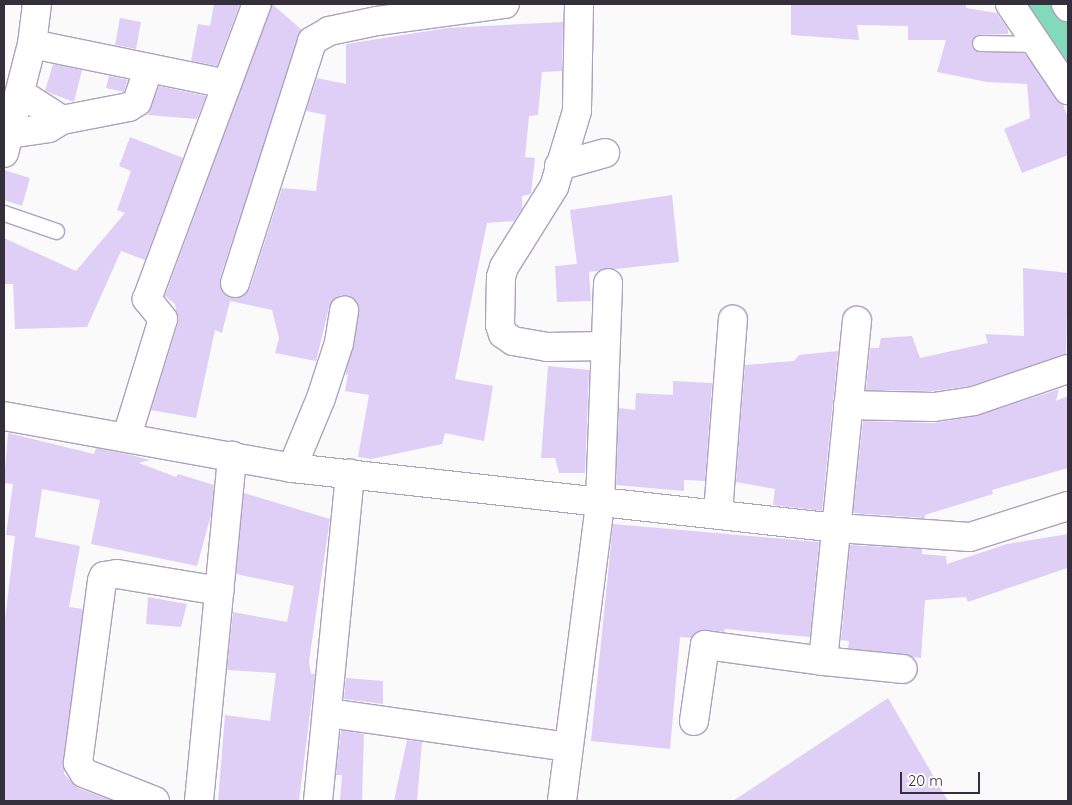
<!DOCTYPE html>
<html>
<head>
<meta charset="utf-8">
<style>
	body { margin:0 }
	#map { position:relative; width:1072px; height:805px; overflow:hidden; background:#fafafa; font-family:Quicksand,sans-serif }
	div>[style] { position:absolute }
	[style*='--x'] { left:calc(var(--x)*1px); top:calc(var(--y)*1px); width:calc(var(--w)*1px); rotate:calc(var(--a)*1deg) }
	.river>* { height:49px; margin:-24.5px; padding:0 24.5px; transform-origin:24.5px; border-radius:24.5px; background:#83dabb }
	.building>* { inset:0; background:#dfcff7 }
	.roads { filter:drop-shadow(1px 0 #ada1c0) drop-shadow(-1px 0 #ada1c0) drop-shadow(0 1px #ada1c0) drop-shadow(0 -1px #ada1c0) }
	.service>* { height:15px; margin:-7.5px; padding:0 7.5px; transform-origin:7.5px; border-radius:7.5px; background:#fff }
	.minor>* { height:28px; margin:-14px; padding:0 14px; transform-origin:14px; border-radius:14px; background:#fff }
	span { translate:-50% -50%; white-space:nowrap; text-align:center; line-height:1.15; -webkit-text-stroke:4.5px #fff; paint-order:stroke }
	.frame { position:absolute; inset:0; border:5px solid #342f3b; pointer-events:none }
	.scale { position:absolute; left:900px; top:772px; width:80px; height:22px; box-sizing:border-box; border:2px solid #342f3b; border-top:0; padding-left:6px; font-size:15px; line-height:18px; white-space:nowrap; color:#342f3b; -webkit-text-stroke:4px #fff; paint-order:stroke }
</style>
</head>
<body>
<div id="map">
	<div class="river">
		<div style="--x:1026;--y:4;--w:72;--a:54.6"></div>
	</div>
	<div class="building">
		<div style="clip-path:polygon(214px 4px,240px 4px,217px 66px,191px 61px,198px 24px,210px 26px)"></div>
		<div style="clip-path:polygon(272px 4px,302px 30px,220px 278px,223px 293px,231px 298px,239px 298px,250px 288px,282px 188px,316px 191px,326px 115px,306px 111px,317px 78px,346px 84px,346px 44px,447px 28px,563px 22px,562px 71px,542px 72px,538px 115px,529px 116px,525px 157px,535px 158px,531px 194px,522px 196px,522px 209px,514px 221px,487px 223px,455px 379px,493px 386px,484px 441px,445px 433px,442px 444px,371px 459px,358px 457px,369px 395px,345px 391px,348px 374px,345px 375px,359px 312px,354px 298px,346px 295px,338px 296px,329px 307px,314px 370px,316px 361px,275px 353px,279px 338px,272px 310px,230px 301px,222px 333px,215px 330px,196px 418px,151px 410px,178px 323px,175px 304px,165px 296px)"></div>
		<div style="clip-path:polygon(966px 4px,966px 8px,997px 13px,1008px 29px,1008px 34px,976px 35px,972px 48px,980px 52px,1024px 53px,1063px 104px,1068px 118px,1068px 155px,1022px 173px,1004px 129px,1030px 118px,1027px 84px,987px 82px,937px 72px,946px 40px,908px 40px,908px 26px,857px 25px,859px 40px,791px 35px,791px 5px)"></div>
		<div style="clip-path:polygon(120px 18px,141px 22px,136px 49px,115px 45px)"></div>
		<div style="clip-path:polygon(53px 64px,82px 70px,74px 102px,45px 91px)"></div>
		<div style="clip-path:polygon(109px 76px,128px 80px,124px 92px,106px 88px)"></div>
		<div style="clip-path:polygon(159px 86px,206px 96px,197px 119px,148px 115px)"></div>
		<div style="clip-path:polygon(130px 137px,183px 158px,145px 260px,121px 251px,87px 327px,15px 329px,13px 284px,4px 284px,4px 238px,76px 271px,125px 213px,117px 210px,131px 171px,119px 166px)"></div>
		<div style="clip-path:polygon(4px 170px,30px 178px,22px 206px,4px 200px)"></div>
		<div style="clip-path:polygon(672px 195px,679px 262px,589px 272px,591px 301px,557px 302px,555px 266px,577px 264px,570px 210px)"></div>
		<div style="clip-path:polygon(1023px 268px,1068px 273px,1066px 354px,970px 386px,933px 391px,866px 390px,870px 348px,879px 348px,881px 338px,912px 336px,920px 358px,988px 343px,985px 334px,1024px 336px)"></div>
		<div style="clip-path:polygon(838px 351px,822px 511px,773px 505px,775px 489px,736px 482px,745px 365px,794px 361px,799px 355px)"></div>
		<div style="clip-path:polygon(548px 366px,589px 370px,585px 473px,559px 473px,555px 458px,541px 458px)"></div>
		<div style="clip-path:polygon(673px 381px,712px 383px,705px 481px,684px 480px,684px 491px,616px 485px,619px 408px,635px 410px,636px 393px,673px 395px)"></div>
		<div style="clip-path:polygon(1059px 389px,1056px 401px,1068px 396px,1068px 468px,992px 490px,993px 494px,925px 515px,925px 518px,853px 513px,863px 421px,934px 423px,976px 416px)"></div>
		<div style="clip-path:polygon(8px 433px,94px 454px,96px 448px,131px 455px,150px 460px,139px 463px,176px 477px,178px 474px,214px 485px,211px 515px,197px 566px,91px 544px,100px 500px,42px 489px,35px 537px,80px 546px,69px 607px,83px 609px,64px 774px,78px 788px,113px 801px,4px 801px,4px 628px,15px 536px,6px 535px,13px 484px,4px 483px)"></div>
		<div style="clip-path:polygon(244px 493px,330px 519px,309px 661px,311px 674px,315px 674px,299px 801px,218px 801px,225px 715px,270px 721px,276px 673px,227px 670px,233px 612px,287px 622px,294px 586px,236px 574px)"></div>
		<div style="clip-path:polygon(613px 524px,819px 542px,810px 637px,725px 629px,724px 632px,707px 630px,692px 638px,680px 637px,670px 749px,591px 741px)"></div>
		<div style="clip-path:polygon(1068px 534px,1067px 568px,968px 602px,966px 597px,925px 600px,921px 658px,848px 648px,849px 641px,841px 640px,850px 545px,922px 549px,922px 554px,946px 556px,947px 564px,1007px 544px)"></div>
		<div style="clip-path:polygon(148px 597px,187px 604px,181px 627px,146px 624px)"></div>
		<div style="clip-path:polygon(346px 678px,383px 681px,383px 704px,344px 699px)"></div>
		<div style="clip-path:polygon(888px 698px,948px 801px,733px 801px)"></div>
		<div style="clip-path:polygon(341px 730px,364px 734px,362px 801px,340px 801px,342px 775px,336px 775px)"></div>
		<div style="clip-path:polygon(407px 740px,422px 742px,417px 801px,394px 801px)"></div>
	</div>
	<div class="roads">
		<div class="service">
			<div style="--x:980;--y:43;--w:57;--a:1"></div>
			<div style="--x:4;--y:213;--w:55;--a:19.1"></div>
		</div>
		<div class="minor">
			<div style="--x:579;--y:4;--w:107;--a:91.1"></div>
			<div style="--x:577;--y:111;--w:79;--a:106.8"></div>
			<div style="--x:554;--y:187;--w:94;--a:122"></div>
			<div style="--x:504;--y:267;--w:10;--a:107"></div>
			<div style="--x:501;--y:277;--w:48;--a:91.2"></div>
			<div style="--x:500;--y:325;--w:9;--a:72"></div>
			<div style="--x:503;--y:334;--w:12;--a:35"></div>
			<div style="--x:513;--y:341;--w:35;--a:10"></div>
			<div style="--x:547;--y:347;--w:58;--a:-1"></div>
			<div style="--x:1010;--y:4;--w:104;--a:56"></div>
			<div style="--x:1066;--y:4;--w:4;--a:56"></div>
			<div style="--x:32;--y:44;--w:199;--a:11.6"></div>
			<div style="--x:20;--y:93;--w:50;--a:32.7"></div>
			<div style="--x:9;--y:134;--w:40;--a:-8.5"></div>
			<div style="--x:49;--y:128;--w:15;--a:-32"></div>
			<div style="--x:62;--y:120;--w:68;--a:-11"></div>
			<div style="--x:129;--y:107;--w:9;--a:-32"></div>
			<div style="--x:137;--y:102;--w:36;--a:-71"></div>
			<div style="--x:4;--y:153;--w:113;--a:-75.6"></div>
			<div style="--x:32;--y:44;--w:40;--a:-82.9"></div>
			<div style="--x:559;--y:166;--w:48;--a:-15.8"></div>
			<div style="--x:235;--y:283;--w:254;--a:-72.3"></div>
			<div style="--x:312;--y:41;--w:20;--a:-30"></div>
			<div style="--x:329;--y:31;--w:49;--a:-11.8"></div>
			<div style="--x:377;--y:21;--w:129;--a:-7.6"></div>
			<div style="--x:848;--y:405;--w:86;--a:1.3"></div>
			<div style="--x:934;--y:407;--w:40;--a:-8.5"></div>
			<div style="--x:974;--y:401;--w:99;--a:-18.8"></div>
			<div style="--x:4;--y:416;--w:293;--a:10.2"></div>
			<div style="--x:292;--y:468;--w:548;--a:6.28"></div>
			<div style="--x:837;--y:528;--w:133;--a:3.9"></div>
			<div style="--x:970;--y:537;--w:103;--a:-17.6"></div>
			<div style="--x:127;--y:436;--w:122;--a:-72.9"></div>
			<div style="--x:163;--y:319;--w:26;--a:-129"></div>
			<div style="--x:147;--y:299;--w:315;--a:-69.6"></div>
			<div style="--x:292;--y:468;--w:76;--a:-67.5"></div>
			<div style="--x:321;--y:398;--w:58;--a:-71.9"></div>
			<div style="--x:339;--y:343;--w:33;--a:-81"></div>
			<div style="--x:718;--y:513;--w:194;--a:-85.6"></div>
			<div style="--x:823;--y:661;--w:80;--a:5.7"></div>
			<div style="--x:329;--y:713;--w:241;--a:8.1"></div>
			<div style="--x:694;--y:721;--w:77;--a:-81.8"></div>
			<div style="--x:705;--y:645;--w:119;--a:7.7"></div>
			<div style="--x:823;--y:661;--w:342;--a:-84.3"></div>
			<div style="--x:155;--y:801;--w:76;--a:-158.5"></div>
			<div style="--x:84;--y:773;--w:12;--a:-121"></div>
			<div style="--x:78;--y:763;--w:184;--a:-82.5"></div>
			<div style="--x:102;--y:581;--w:5;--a:-68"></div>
			<div style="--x:104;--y:576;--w:13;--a:-9"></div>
			<div style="--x:117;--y:574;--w:104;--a:9.4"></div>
			<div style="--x:199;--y:801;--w:347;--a:-84.5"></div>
			<div style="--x:318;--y:801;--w:329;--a:-84.4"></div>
			<div style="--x:562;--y:801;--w:300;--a:-82.7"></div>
			<div style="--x:600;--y:503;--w:220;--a:-87.9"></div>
		</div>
	</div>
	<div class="frame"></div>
	<div class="scale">20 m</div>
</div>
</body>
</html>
